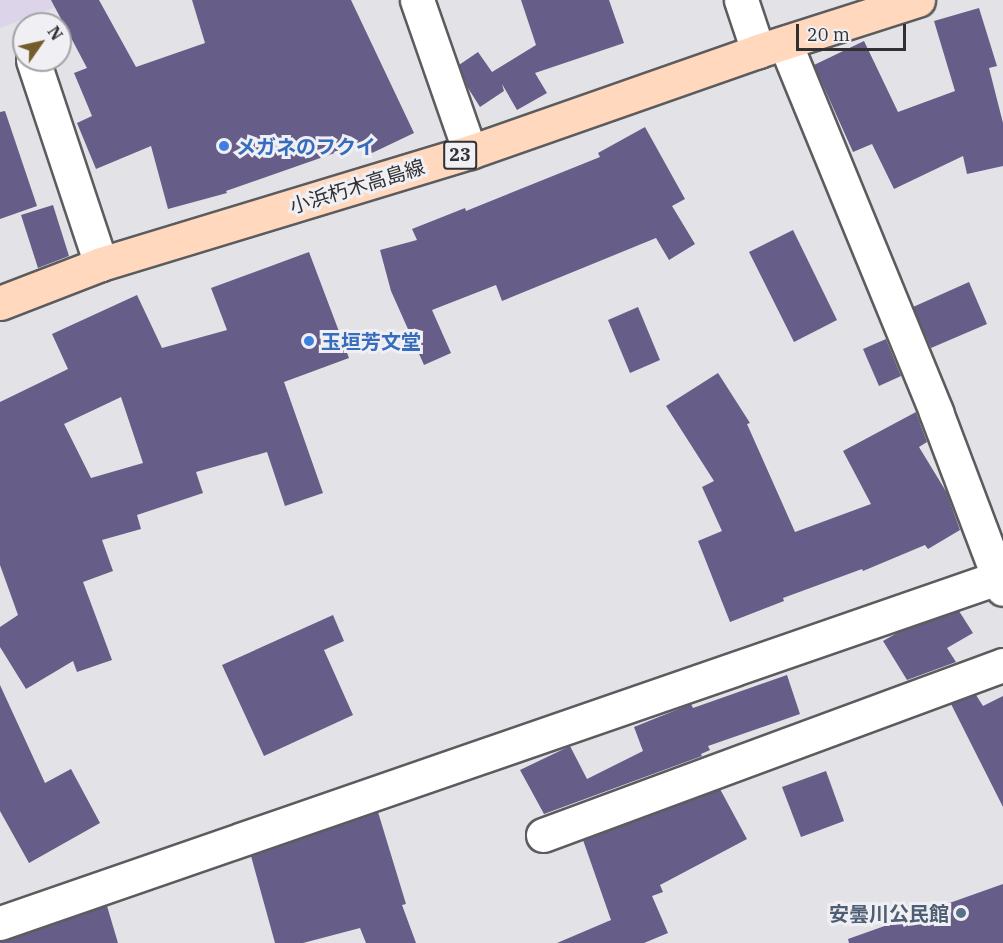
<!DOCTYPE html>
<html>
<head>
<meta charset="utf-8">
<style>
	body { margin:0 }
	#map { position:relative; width:1003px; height:943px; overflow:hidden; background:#e3e2e6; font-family:"IBM Plex Serif","Noto Sans JP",serif }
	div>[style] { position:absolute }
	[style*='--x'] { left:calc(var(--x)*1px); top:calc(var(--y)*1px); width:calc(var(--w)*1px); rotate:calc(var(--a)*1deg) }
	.education>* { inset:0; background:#dcd5ea }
	.building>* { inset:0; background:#665d88 }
	.roads { filter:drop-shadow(2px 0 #5c5c5f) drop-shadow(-2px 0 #5c5c5f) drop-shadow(0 2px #5c5c5f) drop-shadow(0 -2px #5c5c5f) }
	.minor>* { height:33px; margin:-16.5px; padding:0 16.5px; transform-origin:16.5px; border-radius:16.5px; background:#fff }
	.major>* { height:33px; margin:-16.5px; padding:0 16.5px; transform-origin:16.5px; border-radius:16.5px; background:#ffd8be }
	.dots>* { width:16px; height:16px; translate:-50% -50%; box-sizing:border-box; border:3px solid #f0eff3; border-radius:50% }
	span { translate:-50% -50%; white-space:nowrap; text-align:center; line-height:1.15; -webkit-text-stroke:6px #f0eff3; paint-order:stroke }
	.shield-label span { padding:2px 4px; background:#f0eff3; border:2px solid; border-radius:4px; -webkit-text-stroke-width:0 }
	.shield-label { font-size:18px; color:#313032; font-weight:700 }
	.shop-label { font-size:20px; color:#366cbe; font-weight:700 }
	.left { translate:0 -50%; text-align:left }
	.street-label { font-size:20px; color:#313032 }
	.service-label { font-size:20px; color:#4e5e75; font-weight:700 }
	.right { translate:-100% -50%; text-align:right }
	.north { position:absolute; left:12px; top:12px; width:60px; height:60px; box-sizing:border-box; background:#f0eff3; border:2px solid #a4a3a6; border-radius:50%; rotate:56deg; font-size:16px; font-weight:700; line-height:24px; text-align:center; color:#313032 }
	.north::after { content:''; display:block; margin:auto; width:21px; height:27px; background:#745b2c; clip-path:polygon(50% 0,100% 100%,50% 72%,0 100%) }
	.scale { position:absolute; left:796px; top:24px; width:110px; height:27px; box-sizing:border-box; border:3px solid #313032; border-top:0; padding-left:8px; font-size:18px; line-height:21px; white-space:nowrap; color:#313032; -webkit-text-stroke:4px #f0eff3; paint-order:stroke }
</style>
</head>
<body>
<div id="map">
	<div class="education">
		<div style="clip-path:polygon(0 0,76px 0,0 28px)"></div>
	</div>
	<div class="building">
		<div style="clip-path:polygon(51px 0,99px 0,136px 67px,205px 43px,192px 0,351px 0,414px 133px,372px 153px,366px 142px,226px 191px,227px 193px,168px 209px,151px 146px,96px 169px,77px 123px,92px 116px,74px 73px,87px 68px)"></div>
		<div style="clip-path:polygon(521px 0,609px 0,624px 43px,535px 73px,547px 93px,517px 110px,502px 84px,504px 91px,480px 107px,468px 88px,459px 65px,478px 52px,492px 72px,536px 45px)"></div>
		<div style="clip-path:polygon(979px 8px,997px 66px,989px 68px,1003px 123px,1003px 166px,967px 174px,963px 156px,894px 189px,872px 144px,853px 152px,814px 65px,864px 41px,898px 112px,955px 91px,934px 21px)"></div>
		<div style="clip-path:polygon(5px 111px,37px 206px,0 219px,0 112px)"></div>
		<div style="clip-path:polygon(645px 127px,685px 199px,672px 206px,695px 244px,669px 260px,656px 238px,502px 301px,496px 285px,432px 310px,451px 353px,424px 365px,391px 291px,380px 250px,417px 240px,412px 229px,465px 208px,466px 211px,600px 157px,598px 153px)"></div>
		<div style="clip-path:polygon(53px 205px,69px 256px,38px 268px,21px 215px)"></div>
		<div style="clip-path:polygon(793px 230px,837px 320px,794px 342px,749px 252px)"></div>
		<div style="clip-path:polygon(evenodd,309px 252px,349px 358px,284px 382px,323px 493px,285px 506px,267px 452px,196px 472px,203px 493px,137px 515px,141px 529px,102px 540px,113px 571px,83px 582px,112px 660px,77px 672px,73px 661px,26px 689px,0 647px,0 627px,18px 615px,0 565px,0 402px,68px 369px,52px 334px,137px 295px,162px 348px,227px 330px,211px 288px,309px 252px,121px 397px,143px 463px,91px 478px,64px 424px,121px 397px)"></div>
		<div style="clip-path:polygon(969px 282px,987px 324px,931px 348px,913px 307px)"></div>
		<div style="clip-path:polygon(638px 307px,660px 360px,630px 373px,608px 320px)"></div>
		<div style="clip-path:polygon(886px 339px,901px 376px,879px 386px,863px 349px)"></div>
		<div style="clip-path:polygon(718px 373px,750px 423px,747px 424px,795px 532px,871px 504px,843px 451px,916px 412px,927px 442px,919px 447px,947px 493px,960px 530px,928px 549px,925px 545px,863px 571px,862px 569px,783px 598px,784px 601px,730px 622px,698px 541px,722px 531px,702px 487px,714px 481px,666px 406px)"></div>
		<div style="clip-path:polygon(959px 611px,973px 633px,947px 648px,956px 662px,907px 680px,883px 641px,897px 633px)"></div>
		<div style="clip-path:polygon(333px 615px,344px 641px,324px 650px,353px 715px,264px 756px,222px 665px)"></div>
		<div style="clip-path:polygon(787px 675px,800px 714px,708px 746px,710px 750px,701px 754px,702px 756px,544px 814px,520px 770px,570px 746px,587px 779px,643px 751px,634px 727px,691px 704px,693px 708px)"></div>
		<div style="clip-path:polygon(0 685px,45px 783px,71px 769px,100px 823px,29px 863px,0 811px)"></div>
		<div style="clip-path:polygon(976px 695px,983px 706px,1003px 696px,1003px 807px,951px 704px)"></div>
		<div style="clip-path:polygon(826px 771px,844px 821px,801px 837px,782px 787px)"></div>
		<div style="clip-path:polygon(720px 789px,747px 839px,660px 885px,663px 892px,652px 896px,668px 933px,644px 943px,557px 943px,611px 920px,583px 840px)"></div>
		<div style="clip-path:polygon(378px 812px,406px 904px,402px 905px,416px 943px,366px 943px,360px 928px,303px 943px,275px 943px,251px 856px)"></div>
		<div style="clip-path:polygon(1003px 884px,1003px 943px,849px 943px,848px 939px)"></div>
		<div style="clip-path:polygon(107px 906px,118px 943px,0 943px,0 941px)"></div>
	</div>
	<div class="roads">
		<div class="minor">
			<div style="--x:417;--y:0;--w:161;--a:70.8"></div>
			<div style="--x:741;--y:0;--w:54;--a:71.6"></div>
			<div style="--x:785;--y:43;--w:399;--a:67.7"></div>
			<div style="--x:936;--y:412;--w:189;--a:69.3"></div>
			<div style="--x:33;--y:60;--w:215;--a:71.6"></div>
			<div style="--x:543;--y:835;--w:490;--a:-20.3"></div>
			<div style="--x:0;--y:923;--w:1061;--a:-19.08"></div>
		</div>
		<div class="major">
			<div style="--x:0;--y:303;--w:108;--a:-21.1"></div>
			<div style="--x:101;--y:264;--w:386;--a:-16.9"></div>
			<div style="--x:470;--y:152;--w:305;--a:-19.3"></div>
			<div style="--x:758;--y:51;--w:168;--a:-17.7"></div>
		</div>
	</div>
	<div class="dots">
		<div style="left:224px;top:146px;background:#3f7fe0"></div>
		<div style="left:309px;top:341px;background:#3f7fe0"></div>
		<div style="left:961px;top:913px;background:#5c6f8a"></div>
	</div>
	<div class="shield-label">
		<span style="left:460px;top:155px">23</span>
	</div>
	<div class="shop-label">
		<span class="left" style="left:236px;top:146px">メガネのフクイ</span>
		<span class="left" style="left:321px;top:341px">玉垣芳文堂</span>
	</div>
	<div class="street-label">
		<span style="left:357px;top:186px;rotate:-17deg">小浜朽木高島線</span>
	</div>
	<div class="service-label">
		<span class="right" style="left:949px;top:913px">安曇川公民館</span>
	</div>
	<div class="north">N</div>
	<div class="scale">20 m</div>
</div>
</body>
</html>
